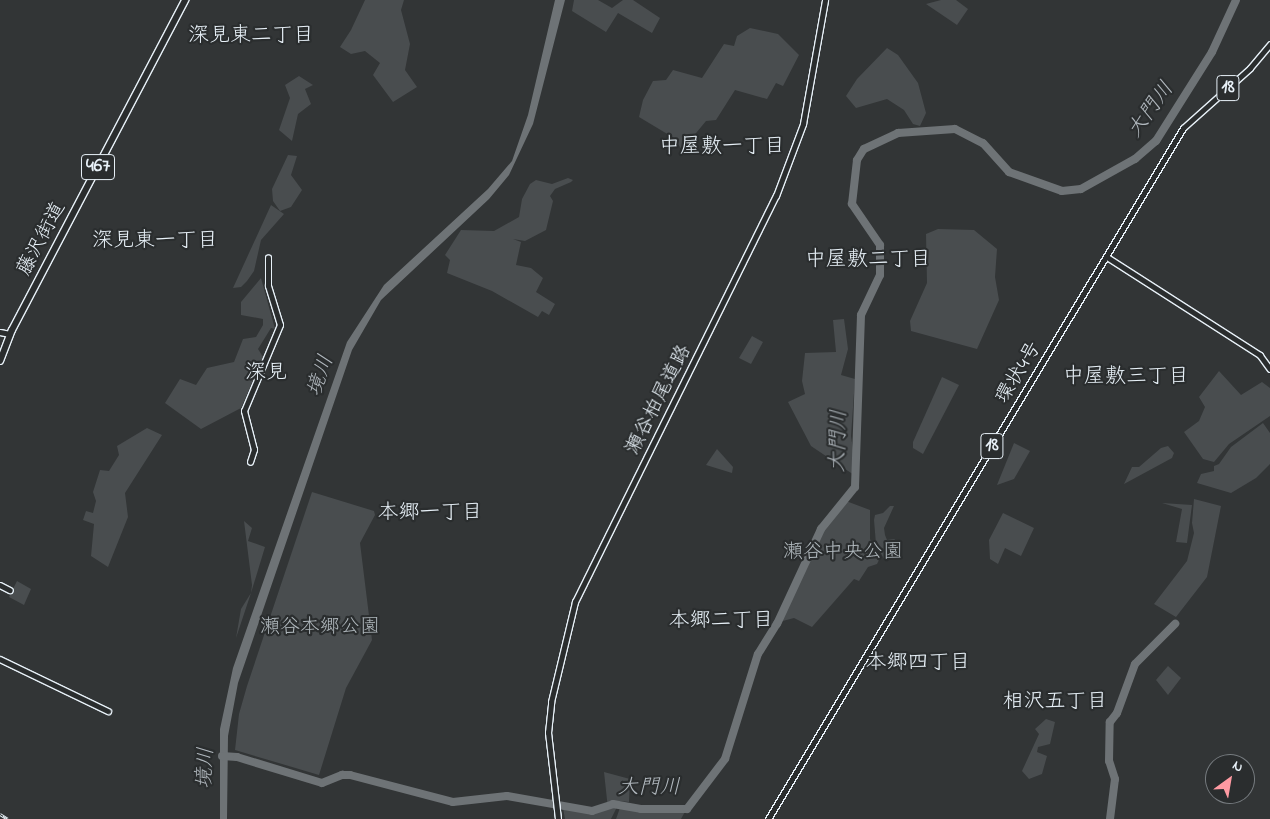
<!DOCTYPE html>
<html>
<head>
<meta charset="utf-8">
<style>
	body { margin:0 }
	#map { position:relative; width:1270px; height:819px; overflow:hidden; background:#323536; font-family:"Indie Flower","Klee One",sans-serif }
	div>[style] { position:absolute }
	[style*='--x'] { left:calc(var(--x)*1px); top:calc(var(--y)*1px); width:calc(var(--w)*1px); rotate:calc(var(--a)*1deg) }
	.green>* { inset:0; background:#494d4f }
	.water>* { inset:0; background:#6e7376 }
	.river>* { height:8px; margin:-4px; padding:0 4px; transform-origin:4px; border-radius:4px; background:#6e7376 }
	.roads { filter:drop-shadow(1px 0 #e8f1f8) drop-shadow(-1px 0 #e8f1f8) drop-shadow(0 1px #e8f1f8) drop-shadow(0 -1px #e8f1f8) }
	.secondary>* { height:4.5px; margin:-2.25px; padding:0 2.25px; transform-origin:2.25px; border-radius:2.25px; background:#2a2d2e }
	.primary>* { height:5px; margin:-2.5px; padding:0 2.5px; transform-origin:2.5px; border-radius:2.5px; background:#2a2d2e }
	.highway>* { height:6px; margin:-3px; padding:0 3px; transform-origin:3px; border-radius:3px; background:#2a2d2e }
	.rail>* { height:3px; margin-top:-1.5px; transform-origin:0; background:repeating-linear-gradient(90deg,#2a2d2e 0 4px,#e8f1f8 0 8px); box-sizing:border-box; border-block:1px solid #e8f1f8 }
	span { translate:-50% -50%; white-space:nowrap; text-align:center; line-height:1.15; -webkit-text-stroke:4.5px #2a2d2e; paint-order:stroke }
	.shield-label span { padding:1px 4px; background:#2a2d2e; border:1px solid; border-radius:4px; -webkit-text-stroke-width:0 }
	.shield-label { font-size:19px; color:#e8f1f8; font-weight:700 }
	.street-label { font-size:20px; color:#e8f1f8 }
	.park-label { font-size:20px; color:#b0b8bd }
	.neighbourhood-label { font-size:21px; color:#e8f1f8 }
	.water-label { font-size:21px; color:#b1b8be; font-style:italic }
	.north { position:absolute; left:1205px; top:754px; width:50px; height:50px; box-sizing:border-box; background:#2a2d2e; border:1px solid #767b7f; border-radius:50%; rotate:32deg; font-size:14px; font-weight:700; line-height:20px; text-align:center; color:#e8f1f8 }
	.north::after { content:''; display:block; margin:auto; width:18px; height:22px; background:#ff9aa2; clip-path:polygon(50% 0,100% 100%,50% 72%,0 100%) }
</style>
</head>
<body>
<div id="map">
	<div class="green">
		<div style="clip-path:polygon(365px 0,404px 0,401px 10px,410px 44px,405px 70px,417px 87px,393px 102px,373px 75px,380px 63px,365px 51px,351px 54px,340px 47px,351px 30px)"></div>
		<div style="clip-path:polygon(574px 0,598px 0,612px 8px,623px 0,633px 0,660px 18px,652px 33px,618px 13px,606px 32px,572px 11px)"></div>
		<div style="clip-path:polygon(941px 0,956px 0,968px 9px,957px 25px,926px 4px)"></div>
		<div style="clip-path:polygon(750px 28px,778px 34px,799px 55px,783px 86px,776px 83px,767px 99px,735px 90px,716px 120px,706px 121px,682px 150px,674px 138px,639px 117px,643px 100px,653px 81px,666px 80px,673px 70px,702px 78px,724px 44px,734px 46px,737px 36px)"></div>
		<div style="clip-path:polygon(887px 48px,898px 55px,918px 83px,926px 113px,920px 126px,913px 124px,904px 110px,887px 99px,856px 108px,846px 96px,857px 79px)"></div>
		<div style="clip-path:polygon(299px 76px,313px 85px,305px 89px,311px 104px,298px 114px,292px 141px,279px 130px,290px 98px,285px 85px)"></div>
		<div style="clip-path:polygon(288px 155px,297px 156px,291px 175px,302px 190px,291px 207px,280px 211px,273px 201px,272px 189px)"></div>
		<div style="clip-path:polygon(568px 178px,573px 180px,571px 182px,555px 189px,550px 196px,553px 201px,546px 230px,525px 241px,513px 239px,521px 242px,516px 265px,531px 268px,543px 278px,536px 292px,555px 304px,549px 315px,542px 311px,538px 317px,492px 291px,447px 273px,450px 260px,445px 255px,461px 230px,494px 231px,519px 217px,522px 199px,530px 184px,536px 180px,552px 184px)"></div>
		<div style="clip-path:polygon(271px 205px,284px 214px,261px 240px,254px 271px,247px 281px,241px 287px,233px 288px)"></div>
		<div style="clip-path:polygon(938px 229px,974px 230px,997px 249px,995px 277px,999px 300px,977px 349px,911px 331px,910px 321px,927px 283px,926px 234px)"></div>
		<div style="clip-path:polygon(261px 278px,275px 329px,271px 328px,258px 349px,263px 357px,241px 408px,201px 429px,165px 403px,180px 379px,196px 385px,207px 368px,234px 362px,243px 339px,256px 337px,263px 325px,263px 319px,241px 315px,241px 302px)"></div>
		<div style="clip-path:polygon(844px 319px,848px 349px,841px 375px,855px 379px,851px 436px,857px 477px,811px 446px,788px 402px,805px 394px,802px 381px,805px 353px,836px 352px,833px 320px)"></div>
		<div style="clip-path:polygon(752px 336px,763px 342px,751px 364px,739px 358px)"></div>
		<div style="clip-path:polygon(1219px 371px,1241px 395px,1262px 382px,1270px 388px,1270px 416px,1229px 444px,1214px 462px,1203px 459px,1184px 432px,1199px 421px,1205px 407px,1199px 397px)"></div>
		<div style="clip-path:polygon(942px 377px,959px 385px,923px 454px,913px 448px,913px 442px)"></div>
		<div style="clip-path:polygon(1263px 423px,1270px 433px,1270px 464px,1256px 478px,1231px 493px,1197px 483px,1201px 474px,1214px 471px,1214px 466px,1219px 464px,1231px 447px)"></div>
		<div style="clip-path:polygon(147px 428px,162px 435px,125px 493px,128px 517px,108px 567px,91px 556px,94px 524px,83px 520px,86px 511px,93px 513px,96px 501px,93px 492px,100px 470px,109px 471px,119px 455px,117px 446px)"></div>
		<div style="clip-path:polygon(1014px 443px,1030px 451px,1014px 479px,997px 485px)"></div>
		<div style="clip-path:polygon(1168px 446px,1174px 453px,1172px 458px,1124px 484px,1132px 467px,1139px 467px,1161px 448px)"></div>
		<div style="clip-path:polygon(717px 449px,733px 467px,732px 473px,706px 465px)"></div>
		<div style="clip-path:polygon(312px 492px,374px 511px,375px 515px,360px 543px,372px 640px,346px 688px,319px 775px,235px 750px,239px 714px,247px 686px)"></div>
		<div style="clip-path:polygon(1194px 499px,1221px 506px,1207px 577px,1176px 617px,1154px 604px,1187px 561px,1194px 533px,1192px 523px)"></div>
		<div style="clip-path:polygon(846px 501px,870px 510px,870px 539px,879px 560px,877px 564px,868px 567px,859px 581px,854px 579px,812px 627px,794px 618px,779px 622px,822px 530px)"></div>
		<div style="clip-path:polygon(1162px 503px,1192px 505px,1187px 543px,1176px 542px,1182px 509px)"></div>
		<div style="clip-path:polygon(890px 506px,894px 506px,884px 528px,885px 535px,887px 540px,895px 539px,884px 559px,876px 544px,874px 520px,875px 515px,883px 513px)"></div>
		<div style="clip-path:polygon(1003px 513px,1034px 528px,1021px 556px,1005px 548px,998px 564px,990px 559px,989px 540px)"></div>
		<div style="clip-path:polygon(244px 521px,252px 528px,248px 541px,265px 547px,251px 593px,236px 638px,241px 609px,251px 593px,252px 585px)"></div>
		<div style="clip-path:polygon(17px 581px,31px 589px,24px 605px,9px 597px)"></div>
		<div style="clip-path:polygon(1168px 666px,1181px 678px,1168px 695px,1156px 680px)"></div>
		<div style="clip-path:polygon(1046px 719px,1055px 722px,1050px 744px,1038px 747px,1037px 752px,1047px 756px,1042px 774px,1029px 779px,1022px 771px,1039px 734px,1035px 729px)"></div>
		<div style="clip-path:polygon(604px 772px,630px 779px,629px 802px,620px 801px,611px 819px,565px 819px,563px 808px,599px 812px,608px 809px)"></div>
		<div style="clip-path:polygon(621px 805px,655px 809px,687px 808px,681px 819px,616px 819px)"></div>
	</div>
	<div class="water">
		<div style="clip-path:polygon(555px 0,565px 0,533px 124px,509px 175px,489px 199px,381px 300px,352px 350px,238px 683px,228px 736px,227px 819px,220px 819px,220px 729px,233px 668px,347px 342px,384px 285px,488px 189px,512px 161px,528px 115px)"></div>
	</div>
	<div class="river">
		<div style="--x:222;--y:756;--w:15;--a:4"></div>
		<div style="--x:237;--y:757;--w:89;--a:17"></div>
		<div style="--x:322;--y:783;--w:22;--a:-22"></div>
		<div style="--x:342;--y:775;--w:8;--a:0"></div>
		<div style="--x:350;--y:775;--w:106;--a:14.7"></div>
		<div style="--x:453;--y:802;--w:54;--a:-6.3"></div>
		<div style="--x:507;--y:796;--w:86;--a:10"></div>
		<div style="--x:592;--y:811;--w:22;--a:-18"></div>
		<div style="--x:613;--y:804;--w:28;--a:10"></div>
		<div style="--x:641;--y:809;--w:46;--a:0"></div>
		<div style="--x:687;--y:809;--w:63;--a:-52.8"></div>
		<div style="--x:725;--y:759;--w:110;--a:-72.6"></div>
		<div style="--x:758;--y:654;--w:36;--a:-58"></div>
		<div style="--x:777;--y:624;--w:105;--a:-65.1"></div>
		<div style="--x:821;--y:529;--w:54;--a:-51"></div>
		<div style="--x:855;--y:487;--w:172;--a:-88"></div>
		<div style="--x:861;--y:315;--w:44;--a:-64.6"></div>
		<div style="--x:880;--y:275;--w:30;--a:-90"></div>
		<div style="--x:880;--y:245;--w:50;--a:-124.3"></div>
		<div style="--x:852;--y:204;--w:44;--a:-83.5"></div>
		<div style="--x:857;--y:160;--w:13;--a:-58"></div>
		<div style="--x:864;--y:149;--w:38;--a:-25"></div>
		<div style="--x:898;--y:133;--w:57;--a:-4"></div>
		<div style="--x:955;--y:129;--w:31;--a:27"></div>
		<div style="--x:983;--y:143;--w:39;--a:48"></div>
		<div style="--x:1009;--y:172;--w:56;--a:19.7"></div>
		<div style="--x:1062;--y:191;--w:19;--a:-6"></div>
		<div style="--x:1081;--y:189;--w:62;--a:-29.1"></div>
		<div style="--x:1135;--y:159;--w:28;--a:-41"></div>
		<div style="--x:1156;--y:141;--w:105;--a:-57.8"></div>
		<div style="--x:1212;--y:52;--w:57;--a:-65.2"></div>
		<div style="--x:1110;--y:819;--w:40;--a:-82.9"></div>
		<div style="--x:1115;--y:779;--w:19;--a:-108"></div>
		<div style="--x:1109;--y:761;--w:39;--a:-89"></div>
		<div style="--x:1110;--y:722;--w:11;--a:-52"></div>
		<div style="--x:1117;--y:713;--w:52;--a:-69.8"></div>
		<div style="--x:1135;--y:664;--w:57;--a:-45"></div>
	</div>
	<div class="roads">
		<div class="secondary">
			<div style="--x:1107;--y:257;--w:182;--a:32.6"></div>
			<div style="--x:1260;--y:355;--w:17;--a:54"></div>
			<div style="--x:0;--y:332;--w:10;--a:11"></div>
			<div style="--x:250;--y:462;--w:13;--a:-72"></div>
			<div style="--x:254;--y:450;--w:40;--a:-104.4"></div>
			<div style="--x:244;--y:411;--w:93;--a:-67.3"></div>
			<div style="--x:280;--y:325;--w:41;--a:-107.1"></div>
			<div style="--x:268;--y:286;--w:28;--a:-90"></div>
			<div style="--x:0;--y:585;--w:11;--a:27"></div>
			<div style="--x:0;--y:659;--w:120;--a:25.7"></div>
			<div style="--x:558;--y:819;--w:87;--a:-96.6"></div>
			<div style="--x:548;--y:733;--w:31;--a:-84"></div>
			<div style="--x:551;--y:702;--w:103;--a:-76.5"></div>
			<div style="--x:575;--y:602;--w:453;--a:-63.7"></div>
			<div style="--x:776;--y:196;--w:77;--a:-69.4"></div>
			<div style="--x:803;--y:124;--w:126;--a:-79.9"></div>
		</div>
		<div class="primary">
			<div style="--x:768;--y:819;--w:806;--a:-59.01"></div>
			<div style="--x:1183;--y:128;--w:90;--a:-41.8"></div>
			<div style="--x:1250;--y:68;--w:31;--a:-50"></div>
		</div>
		<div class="highway">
			<div style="--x:0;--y:361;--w:33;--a:-69"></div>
			<div style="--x:12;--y:330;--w:373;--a:-62.3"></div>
		</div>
	</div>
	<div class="rail">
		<div style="--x:0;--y:814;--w:9;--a:32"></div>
	</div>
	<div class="shield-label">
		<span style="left:1228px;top:88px">18</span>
		<span style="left:98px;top:167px">467</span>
		<span style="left:992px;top:446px">18</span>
	</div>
	<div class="street-label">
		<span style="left:42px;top:239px;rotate:-62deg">藤沢街道</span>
		<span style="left:1019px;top:373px;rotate:-59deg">環状4号</span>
		<span style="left:659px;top:400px;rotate:-63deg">瀬谷柏尾道路</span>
	</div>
	<div class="park-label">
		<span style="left:843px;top:552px">瀬谷中央公園</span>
		<span style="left:320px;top:627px">瀬谷本郷公園</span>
	</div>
	<div class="neighbourhood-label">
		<span style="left:251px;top:36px">深見東二丁目</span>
		<span style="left:722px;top:147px">中屋敷一丁目</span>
		<span style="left:155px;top:241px">深見東一丁目</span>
		<span style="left:868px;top:260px">中屋敷二丁目</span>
		<span style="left:266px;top:373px">深見</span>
		<span style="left:1126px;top:377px">中屋敷三丁目</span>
		<span style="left:430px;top:513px">本郷一丁目</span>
		<span style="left:721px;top:621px">本郷二丁目</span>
		<span style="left:918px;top:663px">本郷四丁目</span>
		<span style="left:1055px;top:702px">相沢五丁目</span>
	</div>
	<div class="water-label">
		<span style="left:1151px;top:110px;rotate:-54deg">大門川</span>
		<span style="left:321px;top:376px;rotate:-71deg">境川</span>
		<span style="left:839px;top:441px;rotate:-88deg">大門川</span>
		<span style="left:206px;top:768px;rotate:-87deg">境川</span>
		<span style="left:649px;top:788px">大門川</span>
	</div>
	<div class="north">N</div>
</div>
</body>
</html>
